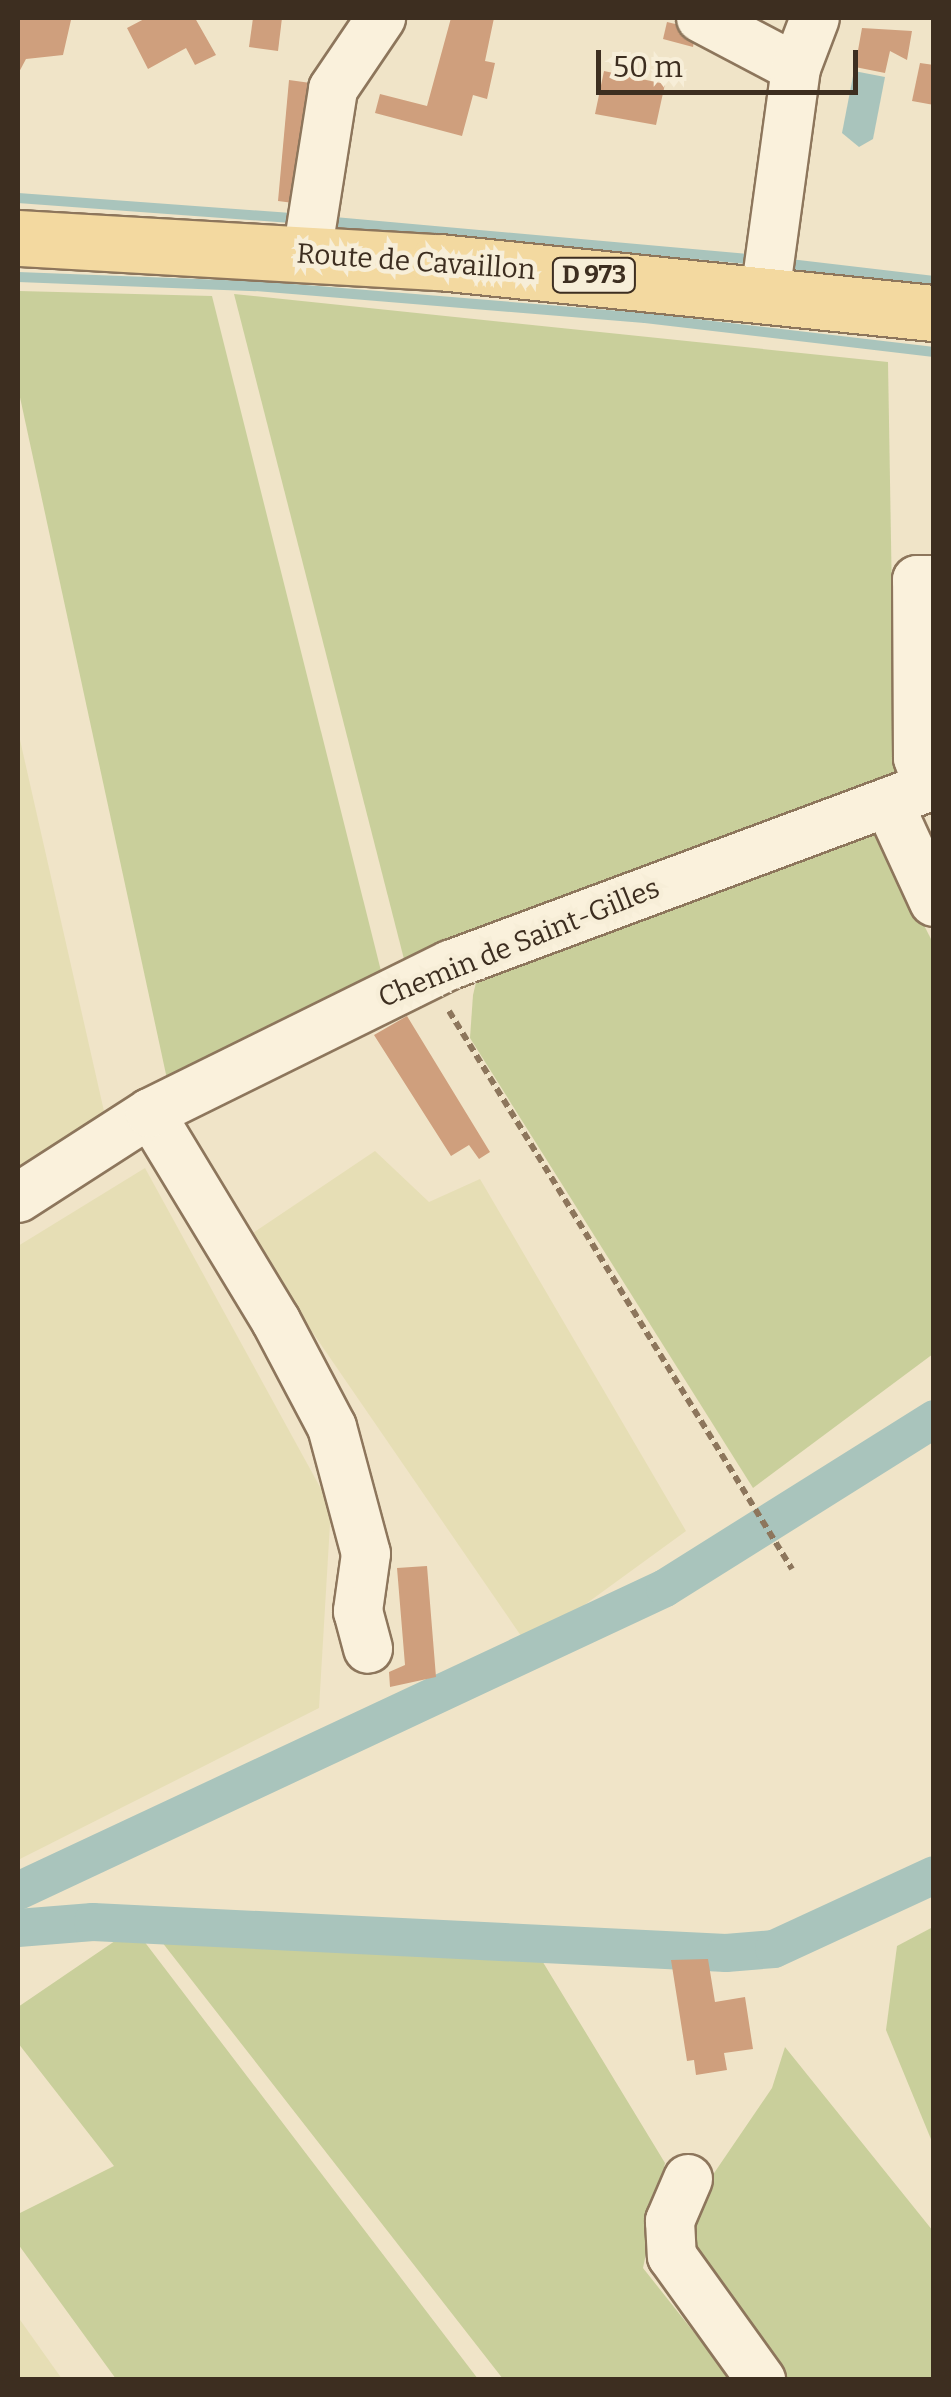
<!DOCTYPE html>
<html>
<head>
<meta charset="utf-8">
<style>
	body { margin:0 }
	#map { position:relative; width:951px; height:2397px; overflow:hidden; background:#f0e4c8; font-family:Bitter,serif }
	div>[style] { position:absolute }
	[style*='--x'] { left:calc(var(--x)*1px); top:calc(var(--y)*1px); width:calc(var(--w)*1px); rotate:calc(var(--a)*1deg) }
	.farmland>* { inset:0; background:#e6deb5 }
	.green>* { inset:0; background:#c9cf9b }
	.water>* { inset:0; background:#a9c4bc }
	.stream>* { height:10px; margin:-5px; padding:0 5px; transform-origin:5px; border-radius:5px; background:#a9c4bc }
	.canal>* { height:38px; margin:-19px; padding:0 19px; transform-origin:19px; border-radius:19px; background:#a9c4bc }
	.building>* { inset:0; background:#cf9f7d }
	.path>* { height:6px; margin-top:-3px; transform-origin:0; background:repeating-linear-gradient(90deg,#8d765c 0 8px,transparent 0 13px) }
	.roads { filter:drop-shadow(2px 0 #8d765c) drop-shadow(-2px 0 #8d765c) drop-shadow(0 2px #8d765c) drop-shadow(0 -2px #8d765c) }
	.minor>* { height:48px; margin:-24px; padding:0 24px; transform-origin:24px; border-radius:24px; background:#faf1dc }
	.major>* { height:55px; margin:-27.5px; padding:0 27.5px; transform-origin:27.5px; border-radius:27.5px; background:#f3d9a0 }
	span { translate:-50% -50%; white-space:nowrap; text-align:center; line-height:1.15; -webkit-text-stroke:9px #f7eed8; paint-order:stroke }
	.shield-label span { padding:2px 8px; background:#f7eed8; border:2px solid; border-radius:8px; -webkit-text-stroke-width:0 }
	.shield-label { font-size:25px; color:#3d2e20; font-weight:700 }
	.street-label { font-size:28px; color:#3d2e20 }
	.frame { position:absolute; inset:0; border:20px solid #3d2e20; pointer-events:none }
	.scale { position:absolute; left:596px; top:50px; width:262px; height:45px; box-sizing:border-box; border:5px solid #3d2e20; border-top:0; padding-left:12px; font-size:30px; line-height:35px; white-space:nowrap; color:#3d2e20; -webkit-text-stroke:8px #f7eed8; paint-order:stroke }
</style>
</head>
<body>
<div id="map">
	<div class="farmland">
		<div style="clip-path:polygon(18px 731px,106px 1120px,18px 1175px)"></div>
		<div style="clip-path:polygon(375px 1151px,429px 1202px,480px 1179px,686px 1531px,528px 1646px,247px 1237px)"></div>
		<div style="clip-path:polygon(145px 1168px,331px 1507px,319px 1708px,18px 1860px,18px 1246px)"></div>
		<div style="clip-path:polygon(18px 2317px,62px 2379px,18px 2379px)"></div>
	</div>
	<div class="green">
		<div style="clip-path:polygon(19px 291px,212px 296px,382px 975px,167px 1079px,18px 388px)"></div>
		<div style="clip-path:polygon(234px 294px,888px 362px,895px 777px,406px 967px)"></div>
		<div style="clip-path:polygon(872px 822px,933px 943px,933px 1354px,753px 1488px,470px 1038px,473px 995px,479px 970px)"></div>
		<div style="clip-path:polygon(933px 1927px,933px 2144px,886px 2030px,897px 1946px)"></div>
		<div style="clip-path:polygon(134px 1928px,478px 2379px,116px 2379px,18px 2244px,18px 2214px,114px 2166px,18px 2043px,18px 2007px)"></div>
		<div style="clip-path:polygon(158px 1937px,538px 1954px,665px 2163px,643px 2268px,731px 2379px,503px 2379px)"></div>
		<div style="clip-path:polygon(785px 2047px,933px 2231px,933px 2379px,775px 2379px,679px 2255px,693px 2204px,772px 2088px)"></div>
	</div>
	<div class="water">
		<div style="clip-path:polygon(854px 71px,885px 77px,873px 139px,859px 147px,842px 133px)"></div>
	</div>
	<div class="stream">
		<div style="--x:18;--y:198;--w:284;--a:4.2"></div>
		<div style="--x:323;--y:221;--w:438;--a:5.1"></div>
		<div style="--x:781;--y:263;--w:154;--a:6.7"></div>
		<div style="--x:18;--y:277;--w:238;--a:2.2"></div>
		<div style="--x:256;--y:286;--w:390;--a:4.7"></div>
		<div style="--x:645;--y:318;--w:291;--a:6.7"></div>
	</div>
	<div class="canal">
		<div style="--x:18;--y:1891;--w:714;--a:-25.09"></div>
		<div style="--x:665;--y:1588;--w:318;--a:-32.1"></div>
		<div style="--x:18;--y:1928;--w:75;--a:-4.6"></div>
		<div style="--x:93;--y:1922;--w:634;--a:2.8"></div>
		<div style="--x:726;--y:1953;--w:48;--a:-4.8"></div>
		<div style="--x:774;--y:1949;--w:176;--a:-24.8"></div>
	</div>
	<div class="building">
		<div style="clip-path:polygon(18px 18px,71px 20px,63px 55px,26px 59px,18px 74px)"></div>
		<div style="clip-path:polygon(146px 18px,195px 18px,216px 55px,195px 65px,186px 48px,148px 69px,127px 28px)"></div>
		<div style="clip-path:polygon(253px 18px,282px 18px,278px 51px,249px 47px)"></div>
		<div style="clip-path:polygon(451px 18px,494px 18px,485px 61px,495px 63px,487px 99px,473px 95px,462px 136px,375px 113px,380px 94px,427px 106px)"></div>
		<div style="clip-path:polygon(667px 22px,696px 29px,693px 47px,663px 39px)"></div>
		<div style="clip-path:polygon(862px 28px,912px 31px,907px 60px,890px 51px,885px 73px,855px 67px)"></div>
		<div style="clip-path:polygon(920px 63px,934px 65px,934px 105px,912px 101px)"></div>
		<div style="clip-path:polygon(604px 71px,665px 84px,656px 125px,595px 114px)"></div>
		<div style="clip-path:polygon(289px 80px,325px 85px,309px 205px,278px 201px)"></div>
		<div style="clip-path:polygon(407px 1016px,490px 1152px,479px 1159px,469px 1145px,451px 1156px,374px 1035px)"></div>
		<div style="clip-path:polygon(427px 1566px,436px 1677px,390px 1687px,389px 1672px,405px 1665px,397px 1568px)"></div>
		<div style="clip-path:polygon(708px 1959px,715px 2002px,745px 1997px,753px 2049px,724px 2053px,727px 2070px,696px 2075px,694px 2060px,687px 2061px,671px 1960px)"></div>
	</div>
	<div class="path">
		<div style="--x:449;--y:1011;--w:655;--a:58.42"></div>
	</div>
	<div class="roads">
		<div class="minor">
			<div style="--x:701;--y:18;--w:107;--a:27.8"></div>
			<div style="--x:796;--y:68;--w:227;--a:97.8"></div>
			<div style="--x:796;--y:68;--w:53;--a:-69.2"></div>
			<div style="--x:307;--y:254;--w:167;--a:-81"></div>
			<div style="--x:333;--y:89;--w:86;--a:-55.9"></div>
			<div style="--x:928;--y:787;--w:31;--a:-109"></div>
			<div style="--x:918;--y:758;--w:178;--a:-90.3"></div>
			<div style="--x:917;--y:580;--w:17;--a:0"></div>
			<div style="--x:888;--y:802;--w:110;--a:65.3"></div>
			<div style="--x:150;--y:1113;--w:243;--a:58.8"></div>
			<div style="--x:276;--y:1321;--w:120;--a:62.2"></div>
			<div style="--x:332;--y:1427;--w:131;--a:75"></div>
			<div style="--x:366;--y:1554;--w:58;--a:98"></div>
			<div style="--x:358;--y:1611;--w:39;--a:75"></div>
			<div style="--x:18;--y:1198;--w:157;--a:-32.8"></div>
			<div style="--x:150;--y:1113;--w:335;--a:-26.3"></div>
			<div style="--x:450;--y:965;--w:516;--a:-20.4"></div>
			<div style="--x:688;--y:2179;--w:46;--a:113.2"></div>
			<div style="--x:670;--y:2221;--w:35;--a:87"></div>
			<div style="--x:672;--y:2256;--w:153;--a:54.3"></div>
		</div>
		<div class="major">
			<div style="--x:18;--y:238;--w:422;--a:3.3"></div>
			<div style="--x:439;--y:262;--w:498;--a:5.9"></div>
		</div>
	</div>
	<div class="shield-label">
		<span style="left:594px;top:275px">D 973</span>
	</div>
	<div class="street-label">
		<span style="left:416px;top:262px;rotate:4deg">Route de Cavaillon</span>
		<span style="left:519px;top:943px;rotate:-22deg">Chemin de Saint-Gilles</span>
	</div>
	<div class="frame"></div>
	<div class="scale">50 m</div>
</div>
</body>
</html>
